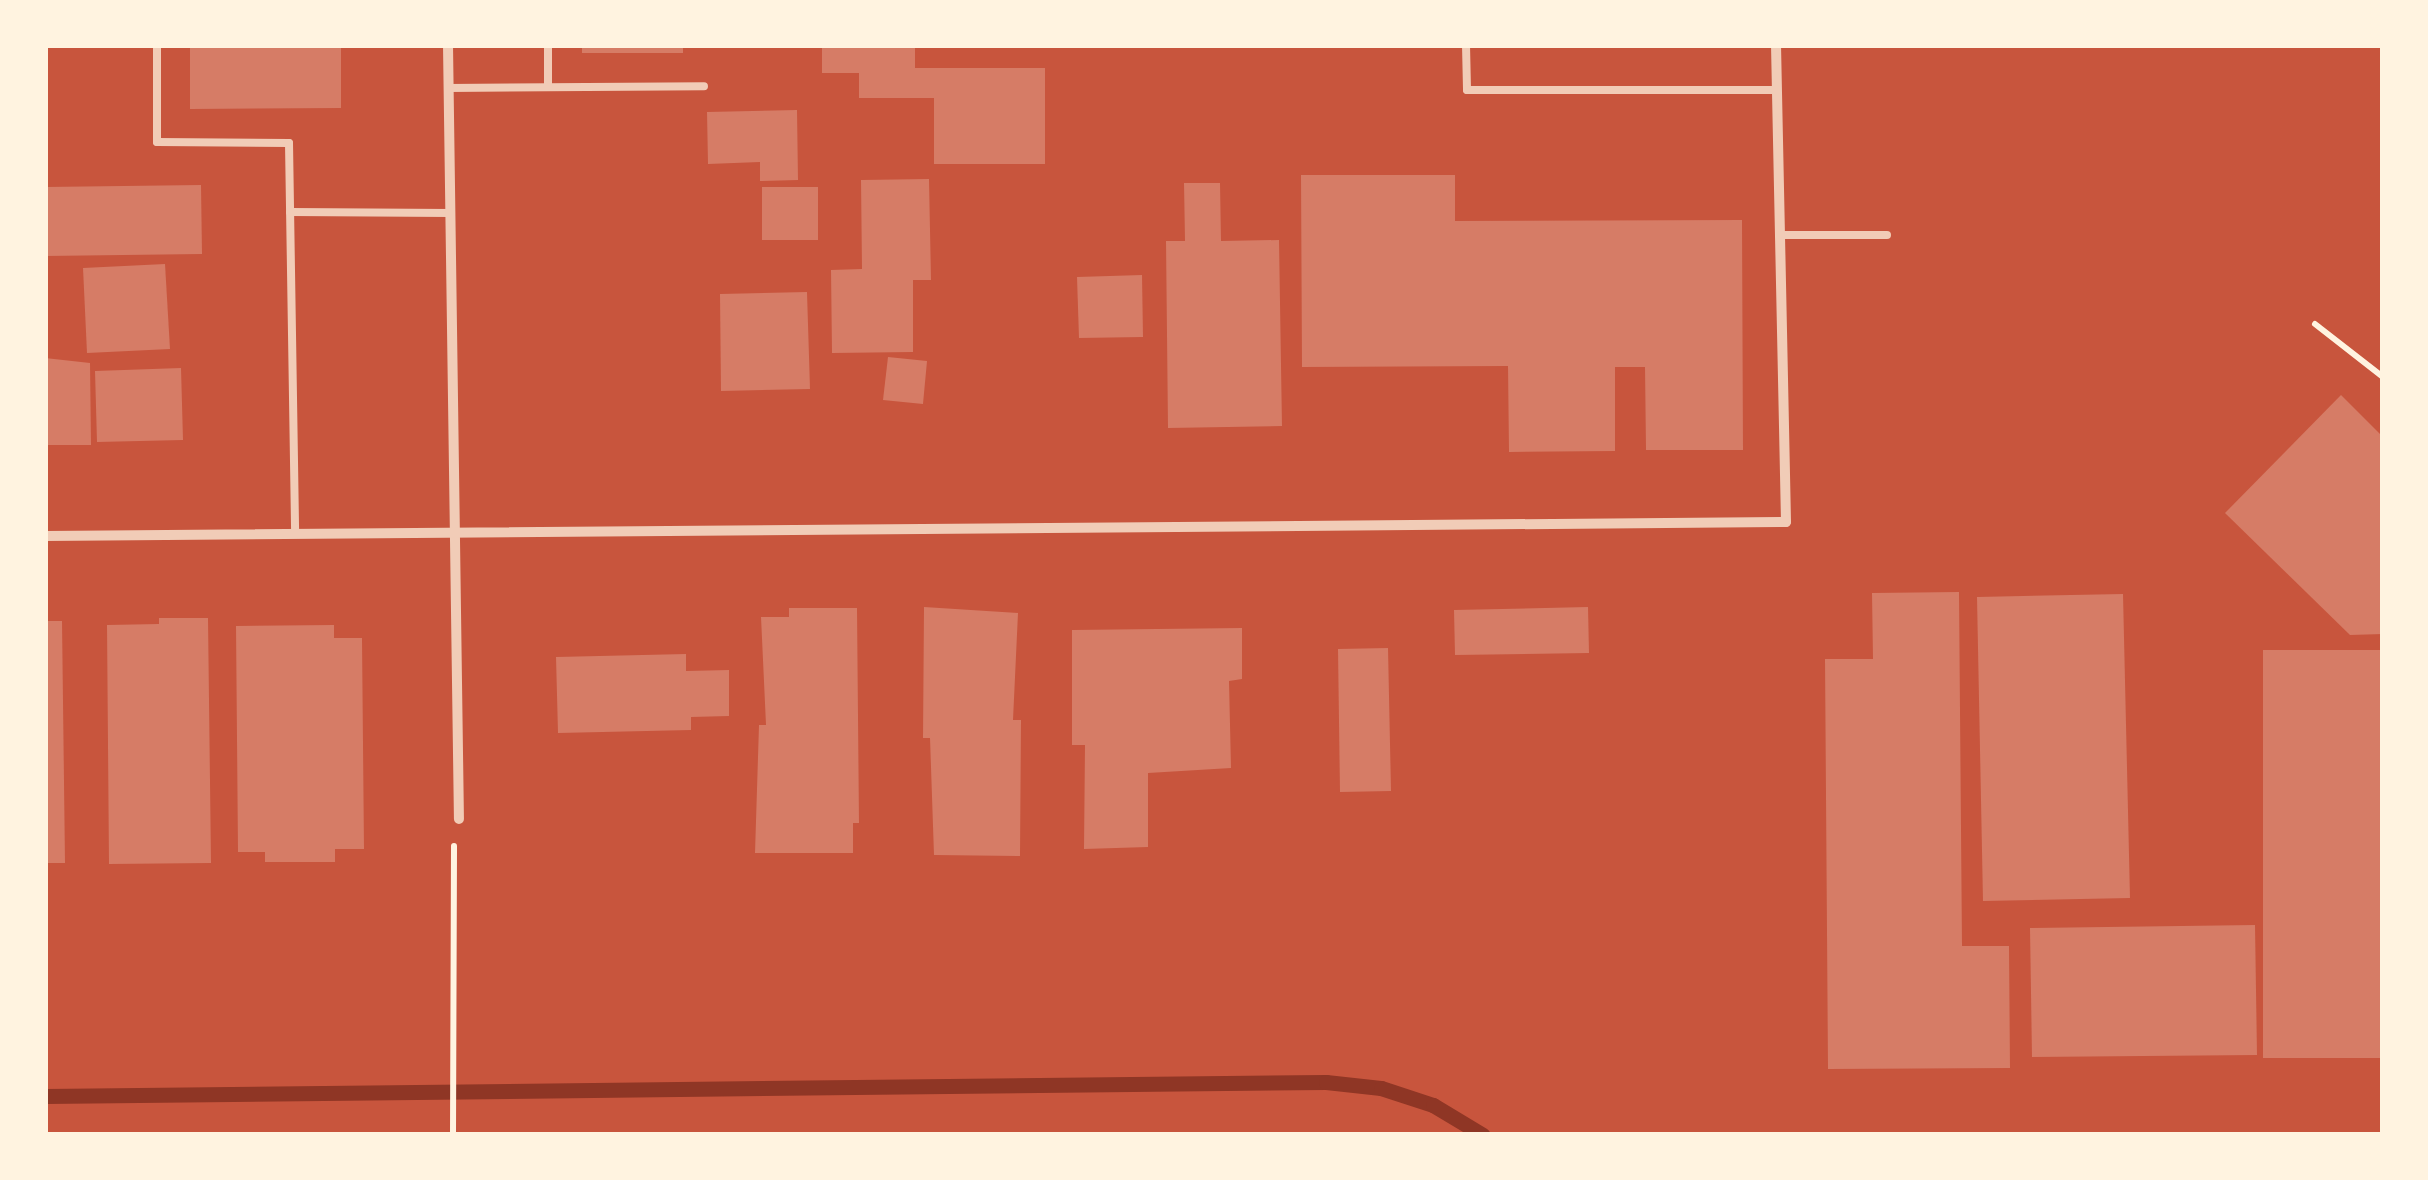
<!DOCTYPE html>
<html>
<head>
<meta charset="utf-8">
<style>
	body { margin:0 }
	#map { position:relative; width:2428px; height:1180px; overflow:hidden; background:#c8553d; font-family:Rubik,sans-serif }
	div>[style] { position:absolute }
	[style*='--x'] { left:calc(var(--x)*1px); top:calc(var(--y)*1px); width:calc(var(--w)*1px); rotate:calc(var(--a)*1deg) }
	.stream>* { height:15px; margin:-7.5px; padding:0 7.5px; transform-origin:7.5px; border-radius:7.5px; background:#8f3625 }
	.building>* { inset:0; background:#d67c66 }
	.path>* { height:6px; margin:-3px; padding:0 3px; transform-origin:3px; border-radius:3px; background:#fff3e0 }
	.service>* { height:8px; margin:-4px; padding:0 4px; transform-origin:4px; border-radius:4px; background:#f1ccb7 }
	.minor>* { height:10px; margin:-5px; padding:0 5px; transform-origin:5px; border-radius:5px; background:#f1ccb7 }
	span { translate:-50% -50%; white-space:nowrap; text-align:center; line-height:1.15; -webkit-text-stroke:8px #fff3e0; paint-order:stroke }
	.frame { position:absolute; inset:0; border:48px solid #fff3e0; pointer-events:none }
</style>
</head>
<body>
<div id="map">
	<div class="stream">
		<div style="--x:45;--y:1096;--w:1281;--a:-0.63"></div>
		<div style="--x:1326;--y:1082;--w:55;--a:6.2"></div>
		<div style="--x:1381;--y:1088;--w:55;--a:18.1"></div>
		<div style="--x:1433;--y:1105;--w:58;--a:31"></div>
	</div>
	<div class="building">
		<div style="clip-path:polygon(190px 45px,341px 45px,341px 108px,190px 109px)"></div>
		<div style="clip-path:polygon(582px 45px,683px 45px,683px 53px,582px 53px)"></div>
		<div style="clip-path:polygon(822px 45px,915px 45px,915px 68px,1045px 68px,1045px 164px,934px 164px,934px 98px,859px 98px,859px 73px,822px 73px)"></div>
		<div style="clip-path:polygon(797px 110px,798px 180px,760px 181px,760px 162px,708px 164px,707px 112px)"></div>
		<div style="clip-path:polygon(1301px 175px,1455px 175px,1455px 221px,1742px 220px,1743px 450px,1646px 450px,1645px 367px,1615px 367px,1615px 451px,1509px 452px,1508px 366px,1302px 367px)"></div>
		<div style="clip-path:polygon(929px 179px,931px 280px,913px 280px,913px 352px,832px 353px,831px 270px,862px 269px,861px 180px)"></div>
		<div style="clip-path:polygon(1184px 183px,1220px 183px,1221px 241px,1279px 240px,1282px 426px,1168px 428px,1166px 241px,1185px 241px)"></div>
		<div style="clip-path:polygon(201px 185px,202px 254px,45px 256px,45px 187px)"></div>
		<div style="clip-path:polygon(762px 187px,818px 187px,818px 240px,762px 240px)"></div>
		<div style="clip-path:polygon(165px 264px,170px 349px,87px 353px,83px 268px)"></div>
		<div style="clip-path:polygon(1142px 275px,1143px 337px,1079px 338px,1077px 277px)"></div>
		<div style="clip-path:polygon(807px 292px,810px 389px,721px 391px,720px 294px)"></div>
		<div style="clip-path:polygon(888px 357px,927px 361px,923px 404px,883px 400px)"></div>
		<div style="clip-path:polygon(45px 358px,90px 363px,91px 445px,45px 445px)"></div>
		<div style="clip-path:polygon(181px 368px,183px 440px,97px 442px,95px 371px)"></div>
		<div style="clip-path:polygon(2341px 395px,2383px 437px,2383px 634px,2350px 635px,2225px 513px)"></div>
		<div style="clip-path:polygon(1959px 592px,1962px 946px,2009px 946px,2010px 1068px,1828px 1069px,1825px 659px,1873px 659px,1872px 593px)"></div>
		<div style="clip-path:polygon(2123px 594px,2130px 898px,1983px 901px,1977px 597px)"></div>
		<div style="clip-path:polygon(924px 607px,1018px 613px,1013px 720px,1021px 720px,1020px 856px,934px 855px,930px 738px,923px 738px)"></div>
		<div style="clip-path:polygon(1588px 607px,1589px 653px,1455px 655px,1454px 610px)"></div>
		<div style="clip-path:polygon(789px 608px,857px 608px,859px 823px,853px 823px,853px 853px,755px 853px,759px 725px,766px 725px,761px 617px,789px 617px)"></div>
		<div style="clip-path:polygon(159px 618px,208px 618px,211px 863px,109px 864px,107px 625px,159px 624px)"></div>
		<div style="clip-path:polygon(45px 621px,62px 621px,65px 863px,45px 863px)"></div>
		<div style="clip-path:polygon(334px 625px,334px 638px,362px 638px,364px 849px,335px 849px,335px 862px,265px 862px,265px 852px,238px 852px,236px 626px)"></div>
		<div style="clip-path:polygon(1242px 628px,1242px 679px,1229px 681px,1231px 768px,1148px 773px,1148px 847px,1084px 849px,1085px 745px,1072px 745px,1072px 630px)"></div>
		<div style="clip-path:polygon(1388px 648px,1391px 791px,1340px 792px,1338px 649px)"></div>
		<div style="clip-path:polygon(2263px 650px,2383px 650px,2383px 1058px,2263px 1058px)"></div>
		<div style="clip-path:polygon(686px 654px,686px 671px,729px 670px,729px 716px,691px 717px,691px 730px,558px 733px,556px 657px)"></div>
		<div style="clip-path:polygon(2255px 925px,2257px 1055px,2032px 1057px,2030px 928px)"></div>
	</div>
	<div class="path">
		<div style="--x:2315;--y:324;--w:86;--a:37.9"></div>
		<div style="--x:453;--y:1135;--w:289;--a:-89.8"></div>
	</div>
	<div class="service">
		<div style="--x:157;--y:45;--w:97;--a:90"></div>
		<div style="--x:157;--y:142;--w:132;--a:0.4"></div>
		<div style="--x:289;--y:143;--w:390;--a:89.1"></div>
		<div style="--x:548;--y:45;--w:42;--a:90"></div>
		<div style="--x:1466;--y:45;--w:45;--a:88.7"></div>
		<div style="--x:1467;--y:90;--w:310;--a:0"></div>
		<div style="--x:448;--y:88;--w:256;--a:-0.4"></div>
		<div style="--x:290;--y:212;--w:161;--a:0.4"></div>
		<div style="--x:1779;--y:235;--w:108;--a:0"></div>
	</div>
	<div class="minor">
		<div style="--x:448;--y:45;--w:774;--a:89.19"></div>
		<div style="--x:45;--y:536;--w:1741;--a:-0.46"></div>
		<div style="--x:1786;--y:522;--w:477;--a:-91.2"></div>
	</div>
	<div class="frame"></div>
</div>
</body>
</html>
